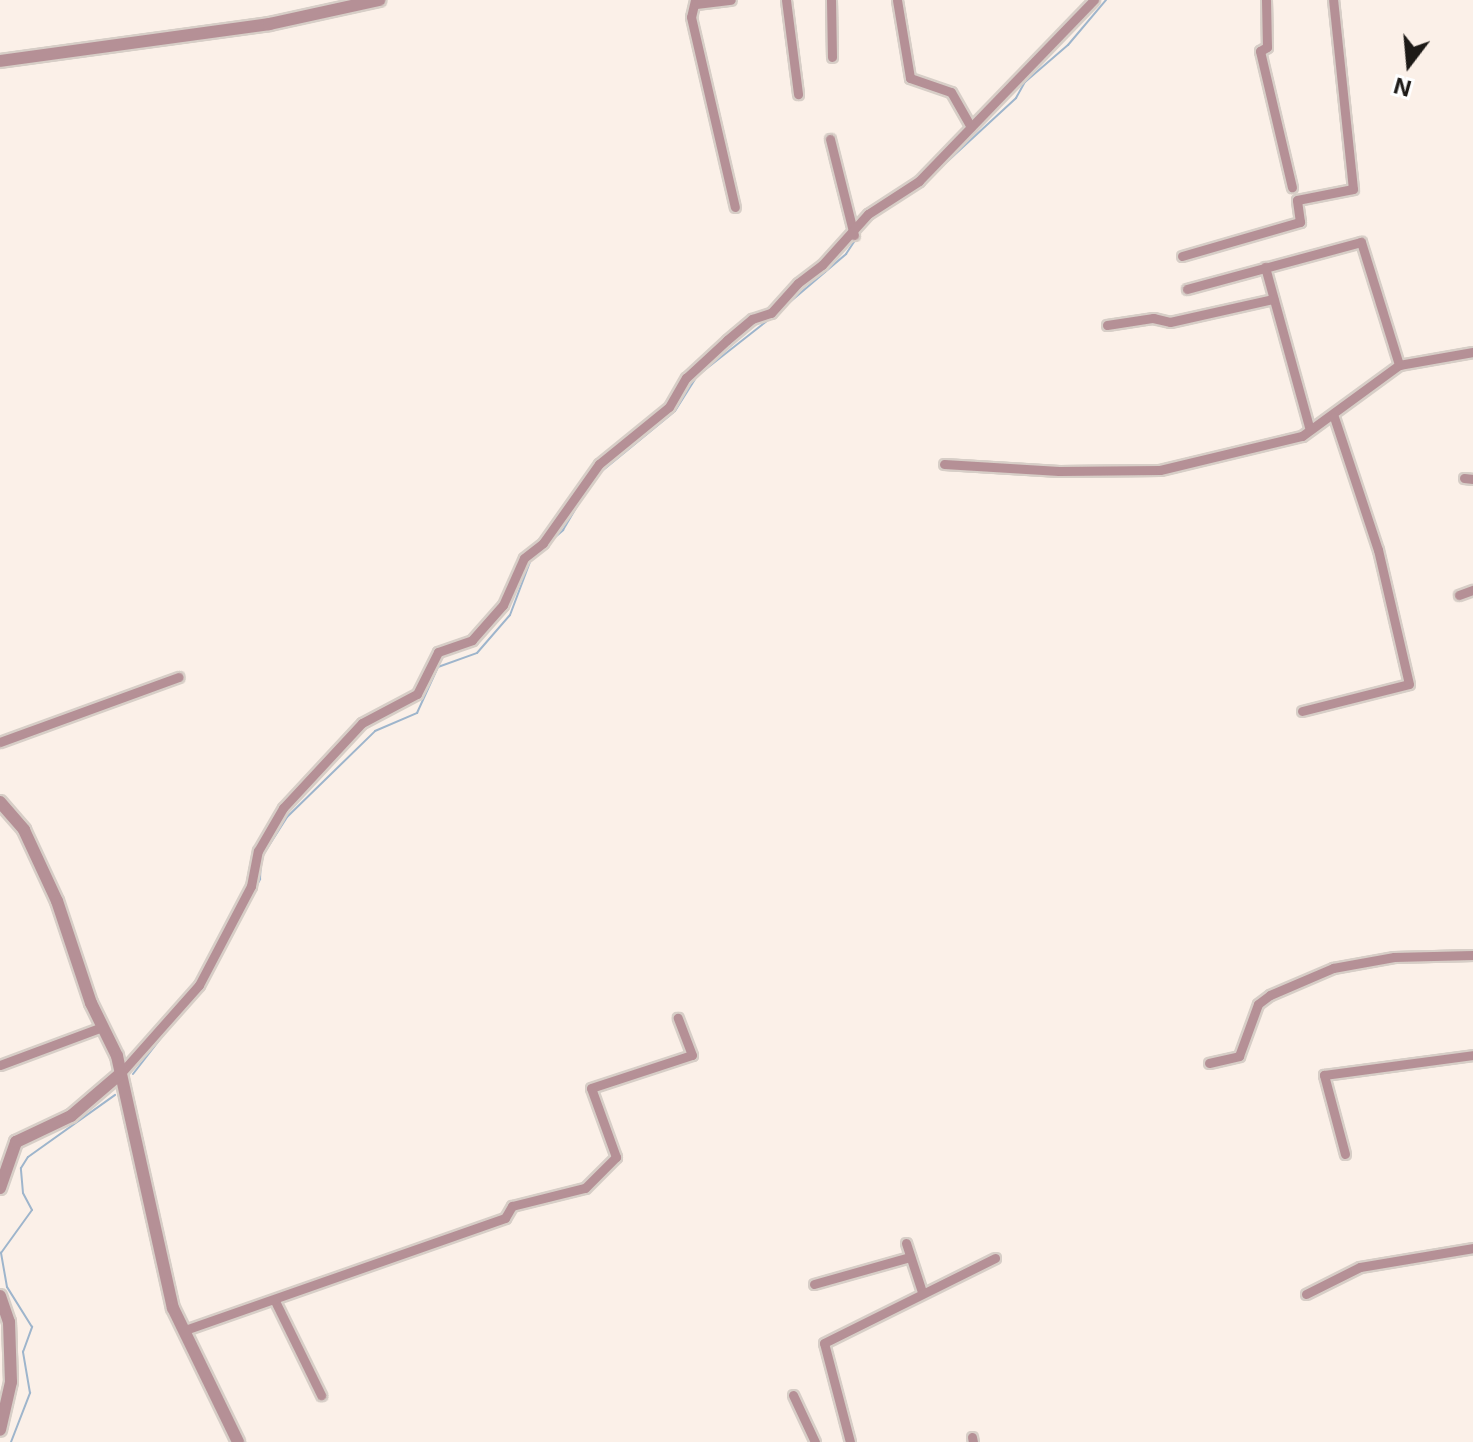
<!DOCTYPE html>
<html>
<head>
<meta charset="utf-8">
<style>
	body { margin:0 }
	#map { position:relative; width:1473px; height:1442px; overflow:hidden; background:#fbf0e8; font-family:Inter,sans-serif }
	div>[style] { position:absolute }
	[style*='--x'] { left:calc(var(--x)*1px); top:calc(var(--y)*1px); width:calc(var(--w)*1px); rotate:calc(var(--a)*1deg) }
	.stream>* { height:2px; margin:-1px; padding:0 1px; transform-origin:1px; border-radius:1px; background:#9eb5cc }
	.roads { filter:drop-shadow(2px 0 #d7cec7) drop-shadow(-2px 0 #d7cec7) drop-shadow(0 2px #d7cec7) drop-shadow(0 -2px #d7cec7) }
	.minor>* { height:9px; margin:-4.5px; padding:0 4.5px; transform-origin:4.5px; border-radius:4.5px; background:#b59096 }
	.tertiary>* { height:12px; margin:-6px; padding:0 6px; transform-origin:6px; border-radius:6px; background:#b59096 }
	span { translate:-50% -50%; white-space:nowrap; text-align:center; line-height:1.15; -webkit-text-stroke:6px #fff; paint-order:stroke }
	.north { position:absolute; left:1369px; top:24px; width:80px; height:80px; -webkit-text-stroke:6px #fff; paint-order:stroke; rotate:196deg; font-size:22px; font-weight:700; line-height:32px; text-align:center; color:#1d1a17 }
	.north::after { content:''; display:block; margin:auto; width:28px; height:36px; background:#1d1a17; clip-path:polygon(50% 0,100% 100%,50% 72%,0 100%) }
</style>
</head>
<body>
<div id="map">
	<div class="stream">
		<div style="--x:925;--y:182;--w:124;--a:-42.7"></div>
		<div style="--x:1016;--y:98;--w:18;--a:-61"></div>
		<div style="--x:1025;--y:82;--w:57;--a:-40.7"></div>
		<div style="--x:1068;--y:45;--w:59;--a:-49.8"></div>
		<div style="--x:777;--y:313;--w:91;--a:-40.5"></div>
		<div style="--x:846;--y:254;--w:42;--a:-56.7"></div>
		<div style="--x:869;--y:219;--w:40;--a:-32.9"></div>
		<div style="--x:597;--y:475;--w:101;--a:-39.4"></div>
		<div style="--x:675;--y:411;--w:41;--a:-57.8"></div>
		<div style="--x:697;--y:376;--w:95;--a:-38.2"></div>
		<div style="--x:546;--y:545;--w:23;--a:-41"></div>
		<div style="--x:563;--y:530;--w:59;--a:-59.5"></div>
		<div style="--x:248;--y:902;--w:26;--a:-62"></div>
		<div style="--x:260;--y:879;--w:21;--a:-87"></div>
		<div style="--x:261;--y:858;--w:49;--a:-57.6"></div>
		<div style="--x:287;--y:817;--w:123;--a:-44.3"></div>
		<div style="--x:375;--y:731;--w:46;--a:-23.2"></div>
		<div style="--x:417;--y:713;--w:51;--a:-65.5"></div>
		<div style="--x:438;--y:667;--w:41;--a:-19.7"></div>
		<div style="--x:477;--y:653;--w:50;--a:-49"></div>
		<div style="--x:510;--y:615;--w:60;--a:-69.4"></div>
		<div style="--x:531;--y:559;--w:14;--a:-39"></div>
		<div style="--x:133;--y:1074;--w:85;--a:-52.2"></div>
		<div style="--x:11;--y:1442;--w:53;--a:-68.8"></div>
		<div style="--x:30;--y:1393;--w:42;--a:-99.7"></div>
		<div style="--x:23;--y:1352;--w:27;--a:-70"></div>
		<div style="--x:32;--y:1327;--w:47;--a:-122"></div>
		<div style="--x:7;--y:1287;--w:35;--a:-100"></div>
		<div style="--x:1;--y:1253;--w:53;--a:-54.2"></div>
		<div style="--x:32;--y:1210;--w:19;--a:-118"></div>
		<div style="--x:23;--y:1193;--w:25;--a:-95"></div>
		<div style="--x:21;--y:1168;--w:13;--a:-58"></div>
		<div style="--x:28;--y:1157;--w:107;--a:-35.5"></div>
	</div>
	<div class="roads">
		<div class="minor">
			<div style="--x:695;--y:0;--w:17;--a:103"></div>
			<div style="--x:691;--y:17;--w:195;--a:77"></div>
			<div style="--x:786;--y:0;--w:95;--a:82.7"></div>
			<div style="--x:831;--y:0;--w:57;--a:89"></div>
			<div style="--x:897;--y:0;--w:79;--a:80.5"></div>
			<div style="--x:910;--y:78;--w:43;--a:18.9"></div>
			<div style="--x:951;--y:92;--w:40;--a:60.3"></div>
			<div style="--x:1266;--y:0;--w:47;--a:88.8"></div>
			<div style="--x:1267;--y:47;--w:8;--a:150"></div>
			<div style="--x:1260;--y:51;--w:140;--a:76.8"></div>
			<div style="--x:696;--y:4;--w:35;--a:-7"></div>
			<div style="--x:830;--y:139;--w:99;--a:76"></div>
			<div style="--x:1182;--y:256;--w:123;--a:-16.1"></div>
			<div style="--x:1300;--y:222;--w:22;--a:-98"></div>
			<div style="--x:1297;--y:200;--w:57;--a:-11.1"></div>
			<div style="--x:1353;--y:189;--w:190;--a:-96"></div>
			<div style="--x:1265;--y:267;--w:166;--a:74.6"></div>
			<div style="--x:1187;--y:289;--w:180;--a:-15.1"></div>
			<div style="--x:1361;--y:242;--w:129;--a:72.8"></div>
			<div style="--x:1107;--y:325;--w:47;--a:-8.7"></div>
			<div style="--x:1153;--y:318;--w:17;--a:13"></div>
			<div style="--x:1170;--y:322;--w:106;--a:-12.6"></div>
			<div style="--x:944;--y:464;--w:115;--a:3.5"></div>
			<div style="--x:1059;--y:471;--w:101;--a:-0.6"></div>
			<div style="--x:1160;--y:470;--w:146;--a:-13.5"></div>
			<div style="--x:1302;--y:436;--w:120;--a:-36.2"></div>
			<div style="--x:1399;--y:365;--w:75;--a:-10"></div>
			<div style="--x:1464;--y:478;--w:9;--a:6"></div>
			<div style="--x:1459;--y:595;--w:15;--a:-20"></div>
			<div style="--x:1302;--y:711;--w:110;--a:-14.2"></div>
			<div style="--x:1409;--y:684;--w:138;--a:-103"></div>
			<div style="--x:1378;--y:550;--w:140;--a:-108.3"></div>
			<div style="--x:0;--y:742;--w:190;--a:-20"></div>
			<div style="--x:1209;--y:1063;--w:31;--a:-13"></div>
			<div style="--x:1239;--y:1056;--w:55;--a:-69.9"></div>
			<div style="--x:1258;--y:1004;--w:15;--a:-37"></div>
			<div style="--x:1270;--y:995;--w:69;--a:-23.2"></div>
			<div style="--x:1333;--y:968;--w:62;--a:-10.2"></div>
			<div style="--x:1394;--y:957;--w:79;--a:-1.5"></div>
			<div style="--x:0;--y:1065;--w:109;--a:-20.4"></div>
			<div style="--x:120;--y:1074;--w:119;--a:-48.4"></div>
			<div style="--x:199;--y:985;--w:112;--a:-62.3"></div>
			<div style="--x:251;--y:886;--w:36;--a:-79"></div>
			<div style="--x:258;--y:851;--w:50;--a:-59.8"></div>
			<div style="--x:283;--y:808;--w:116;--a:-47.1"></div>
			<div style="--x:362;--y:723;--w:62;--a:-27.8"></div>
			<div style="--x:417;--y:694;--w:47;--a:-63.4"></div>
			<div style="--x:438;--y:652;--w:36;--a:-19"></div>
			<div style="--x:472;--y:640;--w:47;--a:-48.5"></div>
			<div style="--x:503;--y:605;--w:51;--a:-65.9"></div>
			<div style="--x:524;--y:558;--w:24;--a:-38"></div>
			<div style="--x:543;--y:543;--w:97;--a:-54.7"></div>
			<div style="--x:599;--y:464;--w:90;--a:-39.2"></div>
			<div style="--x:669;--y:407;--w:34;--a:-60"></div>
			<div style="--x:686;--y:378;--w:56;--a:-42.8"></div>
			<div style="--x:727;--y:340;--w:33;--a:-40"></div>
			<div style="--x:752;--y:319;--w:20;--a:-18"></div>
			<div style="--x:771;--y:313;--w:40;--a:-48"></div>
			<div style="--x:798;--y:283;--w:30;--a:-37"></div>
			<div style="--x:822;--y:265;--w:69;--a:-48"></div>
			<div style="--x:868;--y:214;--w:61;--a:-32.9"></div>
			<div style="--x:919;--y:181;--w:252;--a:-46"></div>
			<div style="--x:1345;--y:1154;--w:82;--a:-104.9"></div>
			<div style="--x:1324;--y:1075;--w:150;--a:-7.6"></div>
			<div style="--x:906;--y:1243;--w:52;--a:71.9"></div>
			<div style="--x:814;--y:1284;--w:100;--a:-15.7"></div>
			<div style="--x:1306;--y:1294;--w:60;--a:-26.6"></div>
			<div style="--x:1360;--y:1267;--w:115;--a:-9.5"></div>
			<div style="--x:275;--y:1301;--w:105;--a:63.9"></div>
			<div style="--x:185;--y:1330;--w:339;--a:-19.3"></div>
			<div style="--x:505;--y:1218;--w:14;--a:-60"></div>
			<div style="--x:512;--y:1206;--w:75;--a:-13.9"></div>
			<div style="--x:585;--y:1188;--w:44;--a:-45"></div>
			<div style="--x:616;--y:1157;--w:73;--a:-109.9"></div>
			<div style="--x:591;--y:1088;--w:106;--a:-18.1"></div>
			<div style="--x:692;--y:1055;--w:40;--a:-111"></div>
			<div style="--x:793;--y:1395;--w:52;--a:64.9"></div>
			<div style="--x:972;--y:1437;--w:5;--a:79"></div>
			<div style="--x:850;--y:1442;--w:102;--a:-104.7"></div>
			<div style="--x:824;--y:1343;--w:191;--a:-26.4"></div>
		</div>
		<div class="tertiary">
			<div style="--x:0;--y:61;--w:272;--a:-7.8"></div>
			<div style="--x:269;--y:24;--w:113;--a:-12.3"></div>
			<div style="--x:0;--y:802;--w:37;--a:49"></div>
			<div style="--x:24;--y:830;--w:78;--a:65.1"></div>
			<div style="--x:57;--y:901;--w:108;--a:71.6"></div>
			<div style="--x:91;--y:1003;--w:59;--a:63.9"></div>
			<div style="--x:117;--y:1056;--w:258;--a:77.5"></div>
			<div style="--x:173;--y:1308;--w:149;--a:64.1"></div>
			<div style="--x:0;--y:1188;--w:49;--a:-70.8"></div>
			<div style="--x:16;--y:1142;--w:61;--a:-25.3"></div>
			<div style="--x:71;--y:1116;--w:65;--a:-40.6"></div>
			<div style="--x:0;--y:1296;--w:28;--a:71"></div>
			<div style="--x:9;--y:1322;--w:60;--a:88.1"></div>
			<div style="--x:11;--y:1382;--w:49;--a:102.9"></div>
		</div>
	</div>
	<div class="north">N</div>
</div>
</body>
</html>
